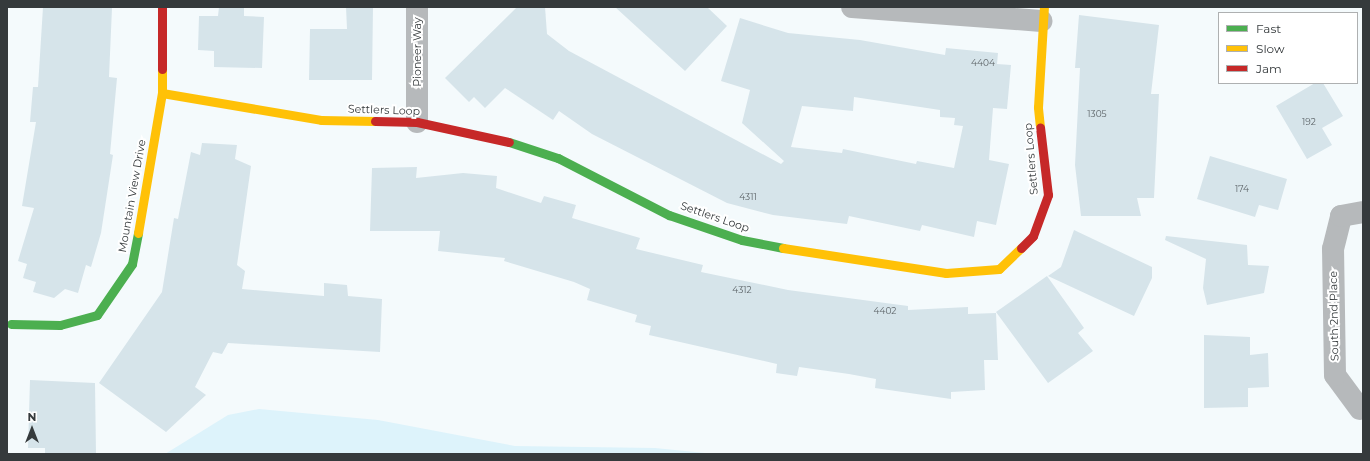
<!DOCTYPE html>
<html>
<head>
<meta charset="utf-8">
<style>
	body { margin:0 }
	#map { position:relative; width:1370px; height:461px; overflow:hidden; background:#f4fafc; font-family:Montserrat,sans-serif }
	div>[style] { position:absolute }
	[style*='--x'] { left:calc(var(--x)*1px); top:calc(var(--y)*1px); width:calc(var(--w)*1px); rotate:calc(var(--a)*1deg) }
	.green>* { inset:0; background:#ddf3fb }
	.building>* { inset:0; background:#d6e4ea }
	.street>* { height:22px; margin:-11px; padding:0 11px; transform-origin:11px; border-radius:11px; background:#b6b9bb }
	.fast>* { height:9px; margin:-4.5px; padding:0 4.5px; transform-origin:4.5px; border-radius:4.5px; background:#4caf50 }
	.slow>* { height:9px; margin:-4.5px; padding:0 4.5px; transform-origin:4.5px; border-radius:4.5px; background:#ffc107 }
	.jam>* { height:9px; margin:-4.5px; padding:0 4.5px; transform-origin:4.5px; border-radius:4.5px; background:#c62828 }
	span { translate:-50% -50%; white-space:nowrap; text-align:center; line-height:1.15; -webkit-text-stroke:4px #fff; paint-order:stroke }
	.number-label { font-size:9px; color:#5d6468 }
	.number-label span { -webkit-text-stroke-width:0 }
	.street-label { font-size:11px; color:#353a3c }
	.frame { position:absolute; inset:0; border:8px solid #353a3c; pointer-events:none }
	.legend { position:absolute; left:1218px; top:12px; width:140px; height:72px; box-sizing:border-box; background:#fff; border:1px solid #aeb0b1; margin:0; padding:5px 7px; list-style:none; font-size:12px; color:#353a3c }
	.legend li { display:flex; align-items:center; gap:8px; height:20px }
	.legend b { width:20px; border:1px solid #aeb0b1 }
	.north { position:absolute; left:12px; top:409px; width:40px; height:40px; -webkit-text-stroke:3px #fff; paint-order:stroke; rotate:0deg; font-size:11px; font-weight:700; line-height:16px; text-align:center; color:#353a3c }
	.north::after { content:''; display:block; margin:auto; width:14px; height:18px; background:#353a3c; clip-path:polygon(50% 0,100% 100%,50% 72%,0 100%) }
</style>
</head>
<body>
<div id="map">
	<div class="green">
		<div style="clip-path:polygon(259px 409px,378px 420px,515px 446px,655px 448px,715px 454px,165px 454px,228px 415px)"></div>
	</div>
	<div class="building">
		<div style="clip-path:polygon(43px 7px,112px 8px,109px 77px,117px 78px,110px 154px,113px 155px,101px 233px,91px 267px,86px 265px,78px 293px,65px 289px,54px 298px,33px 292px,36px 282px,23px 278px,27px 264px,18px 261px,34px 208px,22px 206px,36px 122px,30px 122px,33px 87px,38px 87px)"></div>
		<div style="clip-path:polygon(219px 7px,244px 7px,244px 16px,264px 17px,262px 68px,214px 67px,214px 51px,198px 50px,199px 16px,218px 16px)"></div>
		<div style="clip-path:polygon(346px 7px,373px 7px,372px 80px,309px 80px,310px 29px,347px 29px)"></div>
		<div style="clip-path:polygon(evenodd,517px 7px,545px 7px,547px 34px,569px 51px,781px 164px,784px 161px,742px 123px,750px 90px,721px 81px,740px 18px,788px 33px,860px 40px,945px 55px,946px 48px,998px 53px,997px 64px,1011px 65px,1007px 109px,993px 108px,989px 160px,1009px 164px,996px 225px,977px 221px,974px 237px,922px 225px,920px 231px,849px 216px,847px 224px,773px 215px,727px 203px,592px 134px,559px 111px,553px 120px,505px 88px,485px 108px,474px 97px,469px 102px,445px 78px,517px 7px,854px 97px,940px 110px,940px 117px,955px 118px,954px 125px,963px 126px,954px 168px,917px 161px,916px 164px,843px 149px,842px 153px,791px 147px,802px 106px,853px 111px,854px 97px)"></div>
		<div style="clip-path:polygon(615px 7px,707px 7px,727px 26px,685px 71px)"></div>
		<div style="clip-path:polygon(1079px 15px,1159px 25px,1151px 94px,1159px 94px,1154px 198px,1137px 198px,1141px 216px,1081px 216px,1075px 165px,1080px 68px,1075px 68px)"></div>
		<div style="clip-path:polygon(1315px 83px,1323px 83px,1343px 116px,1322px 128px,1332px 145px,1307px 159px,1276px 106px)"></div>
		<div style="clip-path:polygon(202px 143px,237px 145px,235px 159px,251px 166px,237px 265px,245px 271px,242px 289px,324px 296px,324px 283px,347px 285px,348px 296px,382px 299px,380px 352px,228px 343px,222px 354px,213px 352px,195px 387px,206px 395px,166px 432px,99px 383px,162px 292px,174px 218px,178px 219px,191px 152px,200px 155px)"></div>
		<div style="clip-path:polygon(1210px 156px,1287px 179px,1278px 210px,1259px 205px,1255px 217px,1197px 199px)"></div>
		<div style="clip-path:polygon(417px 167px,416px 178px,463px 173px,497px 176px,496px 188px,541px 203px,544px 196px,576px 205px,572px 218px,640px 238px,636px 249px,703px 265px,701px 272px,788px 290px,908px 306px,908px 310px,968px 307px,968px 314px,996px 313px,998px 360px,984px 360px,985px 390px,951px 392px,951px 399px,875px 388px,876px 379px,849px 374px,799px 367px,797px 376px,776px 373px,777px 364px,649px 335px,651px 326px,635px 322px,637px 315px,587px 300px,590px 289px,574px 282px,504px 261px,505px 258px,438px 251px,440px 231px,370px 231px,372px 168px)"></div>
		<div style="clip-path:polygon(1074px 230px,1152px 267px,1152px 278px,1134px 316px,1048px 276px,1061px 267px)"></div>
		<div style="clip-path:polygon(1166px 236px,1247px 245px,1248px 265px,1269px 266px,1264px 293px,1207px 305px,1203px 288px,1206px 259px,1165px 240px)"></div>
		<div style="clip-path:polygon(1047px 276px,1084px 328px,1078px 333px,1093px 351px,1048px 383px,996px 312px)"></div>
		<div style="clip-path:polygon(1204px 335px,1250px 337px,1250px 355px,1268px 353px,1269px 387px,1248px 388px,1248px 407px,1204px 408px)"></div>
		<div style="clip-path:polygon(30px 380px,95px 383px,96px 454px,45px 454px,45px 448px,28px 448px)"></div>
	</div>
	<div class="street">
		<div style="--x:417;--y:7;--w:115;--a:90"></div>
		<div style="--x:852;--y:7;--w:190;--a:4.2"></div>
		<div style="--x:1360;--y:409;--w:42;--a:-126.3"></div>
		<div style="--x:1335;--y:375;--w:126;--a:-90.9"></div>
		<div style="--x:1333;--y:249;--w:34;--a:-76"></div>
		<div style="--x:1341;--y:216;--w:22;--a:-10"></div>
	</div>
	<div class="fast">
		<div style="--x:509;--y:142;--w:52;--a:18.1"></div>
		<div style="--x:558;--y:158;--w:125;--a:27.2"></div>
		<div style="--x:669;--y:215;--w:77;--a:18.9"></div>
		<div style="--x:742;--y:240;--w:42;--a:11"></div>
		<div style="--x:11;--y:324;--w:49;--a:1.2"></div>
		<div style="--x:60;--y:325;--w:38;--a:-15"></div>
		<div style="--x:97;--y:315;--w:62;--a:-55.5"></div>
		<div style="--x:132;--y:264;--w:32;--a:-79"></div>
	</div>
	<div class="slow">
		<div style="--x:162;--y:93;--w:161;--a:9.6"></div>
		<div style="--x:321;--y:120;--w:54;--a:1.1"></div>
		<div style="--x:1040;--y:127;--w:20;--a:-96"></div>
		<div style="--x:1038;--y:107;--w:100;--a:-86.6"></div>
		<div style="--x:138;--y:233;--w:142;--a:-80.3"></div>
		<div style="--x:162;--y:93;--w:24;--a:-90"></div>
		<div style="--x:783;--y:248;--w:165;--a:8.7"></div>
		<div style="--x:946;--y:273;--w:53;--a:-4.3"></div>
		<div style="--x:999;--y:269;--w:30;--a:-44"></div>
	</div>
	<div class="jam">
		<div style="--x:162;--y:7;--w:62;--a:90"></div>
		<div style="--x:375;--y:121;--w:42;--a:1.4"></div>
		<div style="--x:417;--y:122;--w:94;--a:12.3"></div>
		<div style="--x:1021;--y:248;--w:17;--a:-45"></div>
		<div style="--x:1033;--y:236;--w:44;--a:-69.9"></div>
		<div style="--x:1048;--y:195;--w:68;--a:-96.7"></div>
	</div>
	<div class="number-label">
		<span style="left:983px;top:63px">4404</span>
		<span style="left:1097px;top:114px">1305</span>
		<span style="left:1309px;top:122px">192</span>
		<span style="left:1242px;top:189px">174</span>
		<span style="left:748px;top:197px">4311</span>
		<span style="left:742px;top:290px">4312</span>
		<span style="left:885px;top:311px">4402</span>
	</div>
	<div class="street-label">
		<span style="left:417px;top:52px;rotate:-90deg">Pioneer Way</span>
		<span style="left:384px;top:110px;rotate:2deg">Settlers Loop</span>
		<span style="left:1031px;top:159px;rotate:-95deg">Settlers Loop</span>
		<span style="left:132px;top:196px;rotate:-80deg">Mountain View Drive</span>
		<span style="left:715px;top:217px;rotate:19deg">Settlers Loop</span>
		<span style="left:1334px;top:316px;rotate:-91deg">South 2nd Place</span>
	</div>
	<div class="frame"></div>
	<ul class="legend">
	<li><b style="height:5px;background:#4caf50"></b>Fast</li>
	<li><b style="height:5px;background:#ffc107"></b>Slow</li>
	<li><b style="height:5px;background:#c62828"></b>Jam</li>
	</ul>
	<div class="north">N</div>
</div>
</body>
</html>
